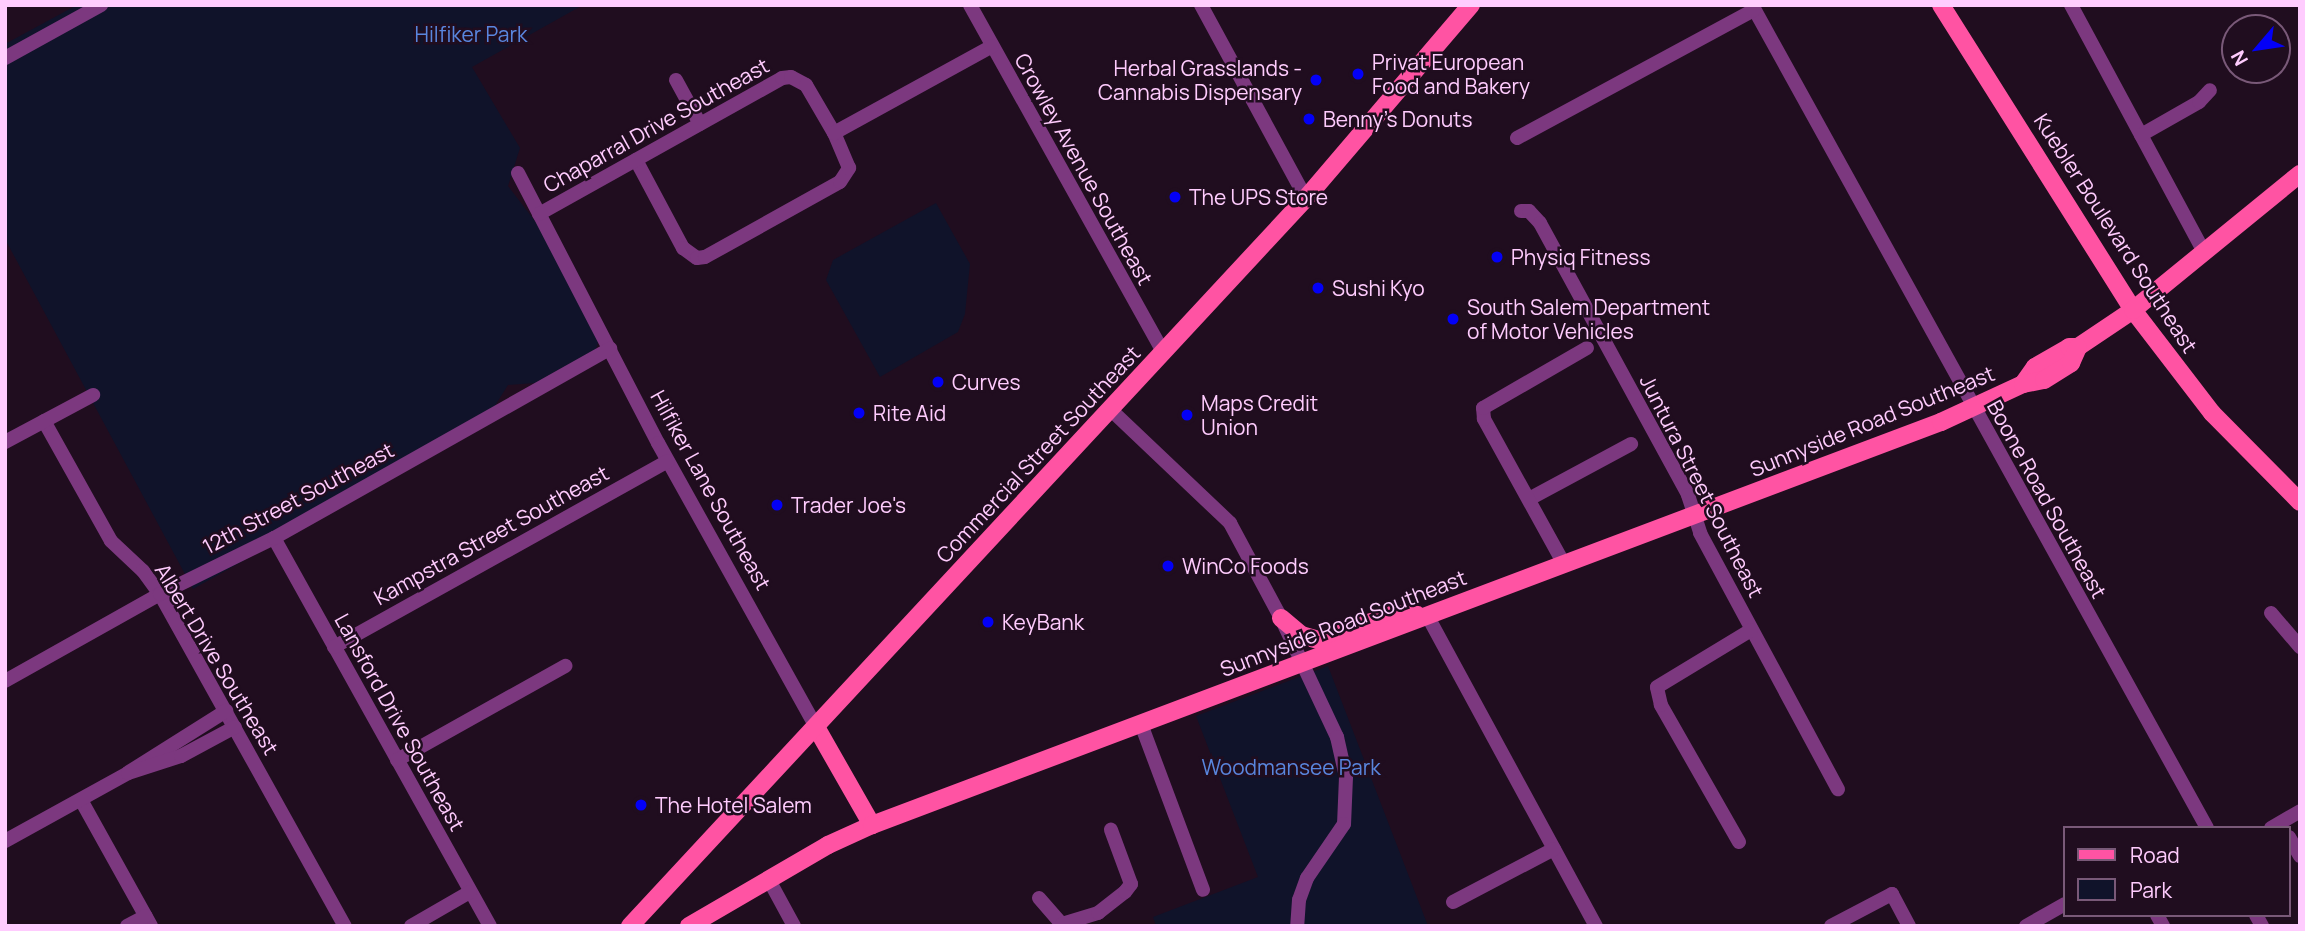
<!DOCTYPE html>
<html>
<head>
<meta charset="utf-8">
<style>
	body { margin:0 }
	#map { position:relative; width:2305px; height:931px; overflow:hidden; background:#200d1f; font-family:Manrope,sans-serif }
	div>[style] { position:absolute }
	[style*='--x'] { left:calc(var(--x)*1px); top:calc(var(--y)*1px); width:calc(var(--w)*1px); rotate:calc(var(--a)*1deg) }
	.green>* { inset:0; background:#10132a }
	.minor>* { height:14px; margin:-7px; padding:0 7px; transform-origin:7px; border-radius:7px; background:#7c387f }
	.major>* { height:18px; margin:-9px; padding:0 9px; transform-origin:9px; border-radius:9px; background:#ff53a3 }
	.dots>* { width:19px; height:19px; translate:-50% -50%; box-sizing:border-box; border:4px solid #200d1f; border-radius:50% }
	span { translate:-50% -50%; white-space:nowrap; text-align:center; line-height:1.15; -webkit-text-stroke:5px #200d1f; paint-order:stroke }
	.park-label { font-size:21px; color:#5986de }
	.poi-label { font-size:21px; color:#ffccfe }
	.left { translate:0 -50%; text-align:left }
	.right { translate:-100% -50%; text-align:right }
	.street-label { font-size:21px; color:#ffccfe }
	.frame { position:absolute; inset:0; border:7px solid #ffccfe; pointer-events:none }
	.legend { position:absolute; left:2063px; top:826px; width:228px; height:91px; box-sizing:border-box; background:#200d1f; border:2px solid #795978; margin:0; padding:9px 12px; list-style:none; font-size:21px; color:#ffccfe }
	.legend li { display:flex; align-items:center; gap:14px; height:35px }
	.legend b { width:35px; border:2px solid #795978 }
	.north { position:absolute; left:2221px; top:14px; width:70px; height:70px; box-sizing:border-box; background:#200d1f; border:2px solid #795978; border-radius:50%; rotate:241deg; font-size:19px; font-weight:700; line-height:28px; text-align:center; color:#ffccfe }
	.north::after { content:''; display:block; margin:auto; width:24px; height:32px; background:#0300f7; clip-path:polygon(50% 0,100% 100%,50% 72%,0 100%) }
</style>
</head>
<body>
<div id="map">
	<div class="green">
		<div style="clip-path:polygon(77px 5px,583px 5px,472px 67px,520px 148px,508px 186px,538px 225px,599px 339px,596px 349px,535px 383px,508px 385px,481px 428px,193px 589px,5px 239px,5px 44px)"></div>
		<div style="clip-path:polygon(936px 203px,970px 264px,965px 314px,958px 332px,880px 377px,826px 280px,833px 260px)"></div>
		<div style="clip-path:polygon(1328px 666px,1428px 926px,1156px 926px,1153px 917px,1258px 877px,1196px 716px)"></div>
	</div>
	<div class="minor">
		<div style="--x:970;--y:5;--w:397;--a:60.9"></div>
		<div style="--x:1201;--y:5;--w:220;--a:61.5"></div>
		<div style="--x:1752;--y:5;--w:940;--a:61.06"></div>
		<div style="--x:2071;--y:5;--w:281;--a:61.7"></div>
		<div style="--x:5;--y:58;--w:110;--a:-28.9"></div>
		<div style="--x:676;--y:80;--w:50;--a:61.4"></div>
		<div style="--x:2141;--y:135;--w:67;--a:-29.6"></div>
		<div style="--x:2199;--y:102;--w:16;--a:-47"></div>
		<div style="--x:1517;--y:138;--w:269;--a:-28.4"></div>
		<div style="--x:636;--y:160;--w:100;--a:61.9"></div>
		<div style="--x:683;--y:248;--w:17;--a:36"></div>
		<div style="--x:697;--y:258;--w:8;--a:-7"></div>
		<div style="--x:705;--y:257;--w:154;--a:-29.1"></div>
		<div style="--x:840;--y:182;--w:17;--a:-57"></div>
		<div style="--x:849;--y:168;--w:38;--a:-113"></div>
		<div style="--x:518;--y:173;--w:304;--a:62.6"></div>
		<div style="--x:658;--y:443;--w:325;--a:60.9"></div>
		<div style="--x:1521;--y:211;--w:8;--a:0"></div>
		<div style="--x:1529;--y:211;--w:16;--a:47"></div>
		<div style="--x:1540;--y:223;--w:310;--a:61.4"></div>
		<div style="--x:1688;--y:495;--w:40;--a:72"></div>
		<div style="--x:1700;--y:533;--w:291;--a:61.7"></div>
		<div style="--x:539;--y:214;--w:278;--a:-29.2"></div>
		<div style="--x:782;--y:78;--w:9;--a:-6"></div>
		<div style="--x:791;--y:77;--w:17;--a:28"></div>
		<div style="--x:806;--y:85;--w:56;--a:59.7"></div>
		<div style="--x:834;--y:133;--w:180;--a:-28.8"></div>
		<div style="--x:1110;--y:409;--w:166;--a:43.5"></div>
		<div style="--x:1230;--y:523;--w:108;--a:61.8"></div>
		<div style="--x:1281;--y:618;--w:132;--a:64.8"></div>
		<div style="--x:1337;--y:737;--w:41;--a:77.3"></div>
		<div style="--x:1346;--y:777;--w:47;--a:92.4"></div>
		<div style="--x:1344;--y:824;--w:65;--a:124.4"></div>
		<div style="--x:1307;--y:878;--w:23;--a:110"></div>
		<div style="--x:1299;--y:900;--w:26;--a:94"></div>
		<div style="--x:44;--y:421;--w:137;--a:60.8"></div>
		<div style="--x:111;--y:541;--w:44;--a:43.2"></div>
		<div style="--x:143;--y:571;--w:29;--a:54"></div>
		<div style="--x:160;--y:594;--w:380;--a:60.9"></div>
		<div style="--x:5;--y:442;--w:100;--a:-28.1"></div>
		<div style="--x:1529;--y:499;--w:116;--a:-28.3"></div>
		<div style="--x:274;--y:538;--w:444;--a:60.9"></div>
		<div style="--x:1564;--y:564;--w:166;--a:-118.9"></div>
		<div style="--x:1484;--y:419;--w:11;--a:-95"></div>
		<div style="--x:1483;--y:408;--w:120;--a:-30"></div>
		<div style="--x:2271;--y:613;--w:45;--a:49.5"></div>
		<div style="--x:1427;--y:615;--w:354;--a:61.5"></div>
		<div style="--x:334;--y:647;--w:382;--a:-29.1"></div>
		<div style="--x:5;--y:681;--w:178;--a:-29.3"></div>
		<div style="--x:160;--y:594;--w:127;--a:-26.2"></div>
		<div style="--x:274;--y:538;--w:386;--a:-29.4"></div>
		<div style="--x:1141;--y:724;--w:177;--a:69.5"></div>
		<div style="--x:397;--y:760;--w:193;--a:-29.2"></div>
		<div style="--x:129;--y:772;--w:115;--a:-32.2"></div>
		<div style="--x:81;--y:800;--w:144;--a:60.9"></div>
		<div style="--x:2271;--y:828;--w:34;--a:-30"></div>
		<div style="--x:2289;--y:837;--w:22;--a:60"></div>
		<div style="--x:5;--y:841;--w:141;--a:-28.9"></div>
		<div style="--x:128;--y:773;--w:56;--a:-17.8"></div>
		<div style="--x:181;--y:756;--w:61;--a:-28.2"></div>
		<div style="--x:1739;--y:842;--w:158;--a:-119.7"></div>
		<div style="--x:1661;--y:705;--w:18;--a:-103"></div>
		<div style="--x:1657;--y:687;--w:110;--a:-31.2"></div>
		<div style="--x:769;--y:880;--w:52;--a:61.5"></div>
		<div style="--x:1039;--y:898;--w:35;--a:49"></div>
		<div style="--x:1062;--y:924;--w:38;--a:-17"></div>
		<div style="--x:1098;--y:913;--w:34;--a:-38"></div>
		<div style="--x:1125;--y:892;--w:10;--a:-53"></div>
		<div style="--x:1131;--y:884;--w:58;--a:-110.3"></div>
		<div style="--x:1453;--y:902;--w:114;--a:-27.7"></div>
		<div style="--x:2157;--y:915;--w:13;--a:61"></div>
		<div style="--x:2256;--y:915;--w:13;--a:61"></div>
		<div style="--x:127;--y:926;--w:21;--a:-28"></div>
		<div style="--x:411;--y:926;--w:68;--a:-30"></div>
		<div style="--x:1831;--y:926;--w:69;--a:-27.7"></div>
		<div style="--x:1892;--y:894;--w:36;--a:62"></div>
		<div style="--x:2026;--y:926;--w:45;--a:-29.4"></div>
	</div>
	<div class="major">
		<div style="--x:1941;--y:5;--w:360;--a:57.8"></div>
		<div style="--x:2133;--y:310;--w:130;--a:52.5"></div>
		<div style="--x:2212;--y:413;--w:125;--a:45.3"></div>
		<div style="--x:2023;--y:384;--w:21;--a:-55"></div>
		<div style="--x:2035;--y:367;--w:39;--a:-30"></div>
		<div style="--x:2069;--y:347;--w:9;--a:0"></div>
		<div style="--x:2078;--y:347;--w:66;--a:-33.9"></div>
		<div style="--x:2133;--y:310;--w:215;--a:-39.2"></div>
		<div style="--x:1281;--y:618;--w:26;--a:40"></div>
		<div style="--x:1301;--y:635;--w:19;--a:16"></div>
		<div style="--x:1319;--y:640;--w:79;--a:-19.1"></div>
		<div style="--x:1394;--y:614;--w:23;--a:2"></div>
		<div style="--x:816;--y:727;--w:113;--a:60.3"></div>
		<div style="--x:630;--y:926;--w:993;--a:-47.12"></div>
		<div style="--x:1306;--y:198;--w:254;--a:-49.5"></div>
		<div style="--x:689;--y:926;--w:161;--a:-30.2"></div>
		<div style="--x:828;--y:845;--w:48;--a:-24.4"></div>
		<div style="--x:872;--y:825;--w:1142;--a:-20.66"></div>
		<div style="--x:1941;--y:422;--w:90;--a:-24.9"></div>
		<div style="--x:2023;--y:384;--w:21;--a:-11"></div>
		<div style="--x:2044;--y:380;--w:32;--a:-32"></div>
		<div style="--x:2071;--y:363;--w:17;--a:-66"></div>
	</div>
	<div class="dots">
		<div style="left:1358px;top:74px;background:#0300f7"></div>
		<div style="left:1316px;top:80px;background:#0300f7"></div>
		<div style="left:1309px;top:119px;background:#0300f7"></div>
		<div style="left:1175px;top:197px;background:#0300f7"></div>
		<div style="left:1497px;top:257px;background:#0300f7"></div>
		<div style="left:1318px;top:288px;background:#0300f7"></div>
		<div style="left:1453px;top:319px;background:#0300f7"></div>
		<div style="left:938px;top:382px;background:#0300f7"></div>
		<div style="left:859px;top:413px;background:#0300f7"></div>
		<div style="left:1187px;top:415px;background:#0300f7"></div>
		<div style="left:777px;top:505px;background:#0300f7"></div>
		<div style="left:1168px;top:566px;background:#0300f7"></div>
		<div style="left:988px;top:622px;background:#0300f7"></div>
		<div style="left:641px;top:805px;background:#0300f7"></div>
	</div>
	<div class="park-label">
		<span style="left:471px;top:34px">Hilfiker Park</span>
		<span style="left:1291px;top:767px">Woodmansee Park</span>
	</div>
	<div class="poi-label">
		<span class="left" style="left:1372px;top:74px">Privat European<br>Food and Bakery</span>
		<span class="right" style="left:1302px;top:80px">Herbal Grasslands -<br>Cannabis Dispensary</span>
		<span class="left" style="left:1323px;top:119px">Benny's Donuts</span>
		<span class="left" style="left:1189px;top:197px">The UPS Store</span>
		<span class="left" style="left:1511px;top:257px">Physiq Fitness</span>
		<span class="left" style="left:1332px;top:288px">Sushi Kyo</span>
		<span class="left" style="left:1467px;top:319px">South Salem Department<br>of Motor Vehicles</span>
		<span class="left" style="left:952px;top:382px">Curves</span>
		<span class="left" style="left:1201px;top:415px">Maps Credit<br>Union</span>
		<span class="left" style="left:873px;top:413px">Rite Aid</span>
		<span class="left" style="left:791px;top:505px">Trader Joe's</span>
		<span class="left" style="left:1182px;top:566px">WinCo Foods</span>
		<span class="left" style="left:1002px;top:622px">KeyBank</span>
		<span class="left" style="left:655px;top:805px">The Hotel Salem</span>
	</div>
	<div class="street-label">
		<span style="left:656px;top:125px;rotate:-29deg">Chaparral Drive Southeast</span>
		<span style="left:1084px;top:169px;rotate:61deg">Crowley Avenue Southeast</span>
		<span style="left:2116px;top:233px;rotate:57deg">Kuebler Boulevard Southeast</span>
		<span style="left:1872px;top:421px;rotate:-22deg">Sunnyside Road Southeast</span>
		<span style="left:1038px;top:454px;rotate:-47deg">Commercial Street Southeast</span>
		<span style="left:1702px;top:486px;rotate:63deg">Juntura Street Southeast</span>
		<span style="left:711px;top:490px;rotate:61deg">Hilfiker Lane Southeast</span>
		<span style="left:298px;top:498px;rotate:-28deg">12th Street Southeast</span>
		<span style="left:2047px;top:499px;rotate:61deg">Boone Road Southeast</span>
		<span style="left:491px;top:535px;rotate:-29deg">Kampstra Street Southeast</span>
		<span style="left:1343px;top:623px;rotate:-21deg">Sunnyside Road Southeast</span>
		<span style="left:217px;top:659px;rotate:59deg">Albert Drive Southeast</span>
		<span style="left:400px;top:722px;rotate:61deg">Lansford Drive Southeast</span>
	</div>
	<div class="frame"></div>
	<ul class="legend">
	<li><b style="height:9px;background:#ff53a3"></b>Road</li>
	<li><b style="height:19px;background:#10132a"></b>Park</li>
	</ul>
	<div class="north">N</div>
</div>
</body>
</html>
